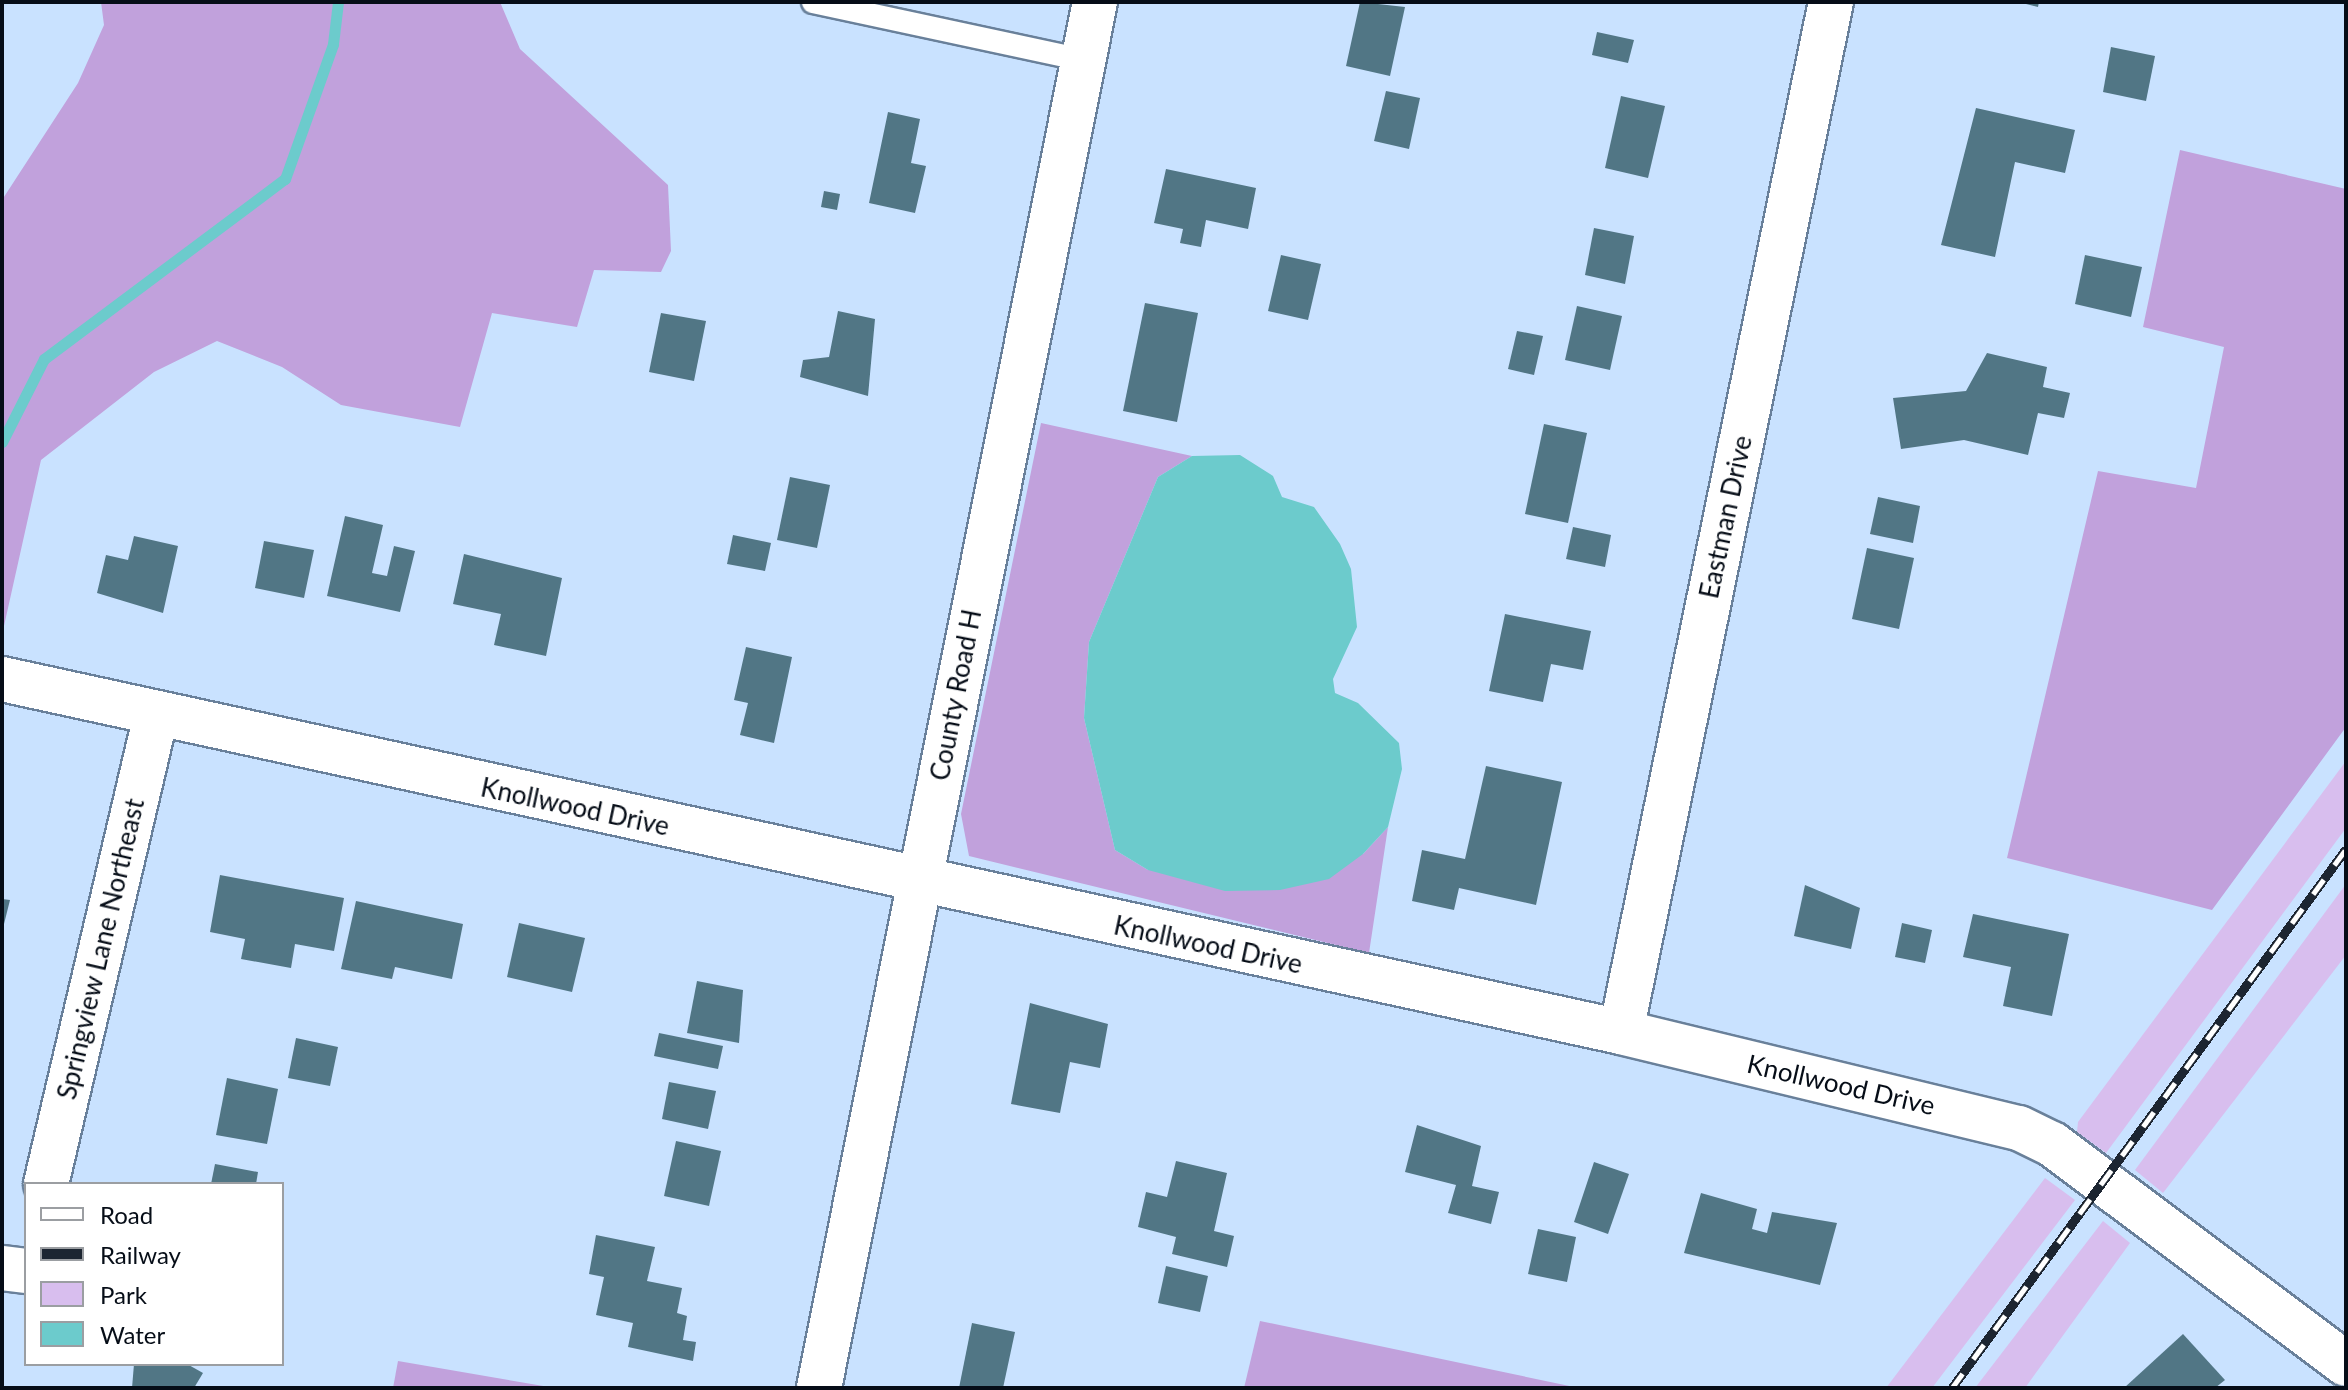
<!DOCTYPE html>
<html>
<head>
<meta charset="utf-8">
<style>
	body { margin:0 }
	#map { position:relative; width:2348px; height:1390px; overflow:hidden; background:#c9e2ff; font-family:Lato,sans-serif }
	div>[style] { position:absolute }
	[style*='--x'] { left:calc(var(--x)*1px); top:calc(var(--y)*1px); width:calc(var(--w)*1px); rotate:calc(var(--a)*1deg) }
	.green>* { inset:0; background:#d8beee }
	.forest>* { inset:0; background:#c1a1dc }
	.water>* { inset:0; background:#6ccbcc }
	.stream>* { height:11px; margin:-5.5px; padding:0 5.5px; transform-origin:5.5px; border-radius:5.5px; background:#6ccbcc }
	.building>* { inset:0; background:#517685 }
	.roads { filter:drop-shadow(2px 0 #69809a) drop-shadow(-2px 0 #69809a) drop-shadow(0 2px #69809a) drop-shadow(0 -2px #69809a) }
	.lane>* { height:22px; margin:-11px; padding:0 11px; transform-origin:11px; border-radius:11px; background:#fff }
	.street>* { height:44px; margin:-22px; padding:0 22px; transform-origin:22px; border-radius:22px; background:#fff }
	.secondary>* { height:44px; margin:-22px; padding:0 22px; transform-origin:22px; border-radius:22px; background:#fff }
	.rail>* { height:9px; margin-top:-4.5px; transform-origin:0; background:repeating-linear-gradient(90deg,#fff 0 18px,#1c2531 0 36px); box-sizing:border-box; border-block:2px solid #1c2531 }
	span { translate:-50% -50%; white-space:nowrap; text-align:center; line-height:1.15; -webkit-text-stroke:8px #fff; paint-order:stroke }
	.street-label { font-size:26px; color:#060d17 }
	.frame { position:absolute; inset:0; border:4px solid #060d17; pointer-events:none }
	.legend { position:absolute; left:24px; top:1182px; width:260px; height:184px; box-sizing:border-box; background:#fff; border:2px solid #9b9ea2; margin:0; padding:10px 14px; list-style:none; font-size:24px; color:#060d17 }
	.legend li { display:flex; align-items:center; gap:16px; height:40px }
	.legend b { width:40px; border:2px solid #9b9ea2 }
</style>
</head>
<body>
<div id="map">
	<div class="green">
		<div style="clip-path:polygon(2346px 761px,2346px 828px,2106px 1153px,2077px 1132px,2078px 1122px)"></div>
		<div style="clip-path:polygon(2346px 884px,2346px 955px,2163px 1193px,2135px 1170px)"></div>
		<div style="clip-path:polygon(2045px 1178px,2075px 1200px,1932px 1388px,1886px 1388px)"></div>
		<div style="clip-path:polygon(2103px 1221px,2130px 1243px,2025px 1388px,1975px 1388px)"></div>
	</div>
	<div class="forest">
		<div style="clip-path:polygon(101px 2px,500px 2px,520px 49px,668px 185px,671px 251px,661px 272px,594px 270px,577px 327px,492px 313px,460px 427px,341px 405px,282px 367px,217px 341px,154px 372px,41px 460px,2px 635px,2px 200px,78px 83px,104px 25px)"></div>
		<div style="clip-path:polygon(2180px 150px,2346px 189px,2346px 727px,2212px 910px,2007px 858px,2098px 471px,2196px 488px,2224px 347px,2143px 327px)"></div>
		<div style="clip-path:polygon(1041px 423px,1192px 456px,1158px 477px,1089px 642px,1084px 718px,1115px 850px,1148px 870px,1363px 854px,1388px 827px,1369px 953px,969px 856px,961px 814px)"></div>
		<div style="clip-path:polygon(1260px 1321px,1579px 1388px,1244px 1388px)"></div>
		<div style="clip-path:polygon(398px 1361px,555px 1388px,393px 1388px)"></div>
	</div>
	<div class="water">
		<div style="clip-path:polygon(1240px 455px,1273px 476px,1282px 497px,1314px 507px,1340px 544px,1351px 569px,1357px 627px,1333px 679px,1335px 693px,1358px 703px,1399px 743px,1402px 769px,1388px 827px,1363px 854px,1329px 879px,1280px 890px,1225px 891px,1148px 870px,1115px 850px,1084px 718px,1089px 642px,1158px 477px,1192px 456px)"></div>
	</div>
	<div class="stream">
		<div style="--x:2;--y:442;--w:93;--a:-63.2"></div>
		<div style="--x:44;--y:359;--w:301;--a:-36.8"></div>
		<div style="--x:285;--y:179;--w:143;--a:-70.4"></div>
		<div style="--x:333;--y:44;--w:42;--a:-83.2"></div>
	</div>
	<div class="building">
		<div style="clip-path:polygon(1360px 2px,1405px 7px,1390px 76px,1346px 66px)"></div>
		<div style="clip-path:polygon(2018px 2px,2039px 2px,2038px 7px)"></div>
		<div style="clip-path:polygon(1597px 32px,1634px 40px,1628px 63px,1592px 55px)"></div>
		<div style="clip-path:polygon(2111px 47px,2155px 56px,2146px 101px,2103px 92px)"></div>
		<div style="clip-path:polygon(1386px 91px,1420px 98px,1409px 149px,1374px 141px)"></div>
		<div style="clip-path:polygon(1621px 96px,1665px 106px,1648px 178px,1605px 168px)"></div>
		<div style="clip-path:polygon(1976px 108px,2075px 130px,2065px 173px,2015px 162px,1995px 257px,1941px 245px)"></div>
		<div style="clip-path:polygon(888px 112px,920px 119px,911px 163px,926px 166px,915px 213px,869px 203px)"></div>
		<div style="clip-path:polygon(1166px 169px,1256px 188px,1248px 229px,1206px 220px,1201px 247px,1180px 243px,1183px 229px,1154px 223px)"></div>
		<div style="clip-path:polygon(824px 191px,840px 194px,837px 210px,821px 207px)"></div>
		<div style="clip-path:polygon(1594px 228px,1634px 236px,1625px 284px,1585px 275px)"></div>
		<div style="clip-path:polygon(1281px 255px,1321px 264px,1308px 320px,1268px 311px)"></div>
		<div style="clip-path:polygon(2085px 255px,2142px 267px,2131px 317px,2075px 304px)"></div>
		<div style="clip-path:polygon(1145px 303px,1198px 313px,1177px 422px,1123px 411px)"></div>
		<div style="clip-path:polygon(1577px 306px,1622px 316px,1610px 370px,1565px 360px)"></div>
		<div style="clip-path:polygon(838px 311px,875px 319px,868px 396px,800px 377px,803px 360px,829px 357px)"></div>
		<div style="clip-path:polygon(661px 313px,706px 321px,694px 381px,649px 372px)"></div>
		<div style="clip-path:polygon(1517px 331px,1543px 336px,1534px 375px,1508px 369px)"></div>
		<div style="clip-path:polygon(1987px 353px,2047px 367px,2043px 387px,2070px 393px,2064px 418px,2038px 413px,2028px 455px,1964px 440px,1901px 449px,1893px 398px,1966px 391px)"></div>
		<div style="clip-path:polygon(1544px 424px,1587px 433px,1568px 523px,1525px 514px)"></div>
		<div style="clip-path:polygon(790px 477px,830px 485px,817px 548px,777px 540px)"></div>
		<div style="clip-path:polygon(1878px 497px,1920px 506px,1913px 543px,1870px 534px)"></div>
		<div style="clip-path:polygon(345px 516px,383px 525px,372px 573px,387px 576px,394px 546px,415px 551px,400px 612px,327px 596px)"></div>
		<div style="clip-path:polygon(1573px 527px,1611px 535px,1605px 567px,1566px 559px)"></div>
		<div style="clip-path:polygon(733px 535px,771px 543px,765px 571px,727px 564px)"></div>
		<div style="clip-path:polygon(134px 536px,178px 546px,163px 613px,97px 593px,106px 555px,128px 560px)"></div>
		<div style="clip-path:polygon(264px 541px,314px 550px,304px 598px,255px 588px)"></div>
		<div style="clip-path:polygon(1867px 548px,1914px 558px,1899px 629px,1852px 619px)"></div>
		<div style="clip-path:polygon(464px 554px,562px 578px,546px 656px,494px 645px,501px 614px,453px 604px)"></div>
		<div style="clip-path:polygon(1505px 614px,1591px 631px,1583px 670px,1551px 664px,1543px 702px,1489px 691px)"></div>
		<div style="clip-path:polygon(746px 647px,792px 657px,774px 743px,740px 735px,748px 703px,734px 700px)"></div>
		<div style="clip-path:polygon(1486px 766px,1562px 782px,1536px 905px,1459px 888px,1454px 910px,1412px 901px,1422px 850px,1465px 859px)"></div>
		<div style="clip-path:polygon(220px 875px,344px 898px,334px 951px,295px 944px,291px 968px,241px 959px,245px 939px,210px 932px)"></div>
		<div style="clip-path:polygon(1805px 885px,1860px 908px,1851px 949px,1794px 936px)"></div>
		<div style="clip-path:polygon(2px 899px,10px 900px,3px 928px,2px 928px)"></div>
		<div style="clip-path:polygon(356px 901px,463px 924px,452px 979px,395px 967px,392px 979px,341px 969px)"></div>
		<div style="clip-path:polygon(1973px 914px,2069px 934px,2052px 1016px,2003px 1006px,2011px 967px,1963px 957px)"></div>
		<div style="clip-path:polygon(519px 923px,585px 938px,572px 992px,507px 977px)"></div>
		<div style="clip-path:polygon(1902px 923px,1932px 930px,1925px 963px,1895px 957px)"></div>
		<div style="clip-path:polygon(697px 981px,743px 990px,739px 1043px,687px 1033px)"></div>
		<div style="clip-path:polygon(1030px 1003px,1108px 1024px,1100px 1068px,1070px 1062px,1060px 1113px,1011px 1104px)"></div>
		<div style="clip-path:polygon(659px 1033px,723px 1046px,718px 1069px,654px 1056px)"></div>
		<div style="clip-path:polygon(296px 1038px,338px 1047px,330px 1086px,288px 1078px)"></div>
		<div style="clip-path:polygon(227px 1078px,278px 1089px,267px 1144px,216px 1135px)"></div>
		<div style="clip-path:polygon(669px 1082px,716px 1091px,708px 1129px,662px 1119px)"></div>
		<div style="clip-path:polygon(1417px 1125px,1481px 1146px,1472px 1186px,1499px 1192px,1491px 1224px,1448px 1213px,1456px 1185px,1405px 1172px)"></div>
		<div style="clip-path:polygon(676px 1141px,721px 1151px,709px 1206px,664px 1196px)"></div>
		<div style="clip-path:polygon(1176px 1161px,1227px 1173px,1214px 1231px,1234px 1236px,1227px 1267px,1172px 1254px,1176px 1237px,1138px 1227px,1146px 1192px,1167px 1197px)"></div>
		<div style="clip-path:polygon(1594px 1162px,1629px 1174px,1608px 1234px,1574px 1222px)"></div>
		<div style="clip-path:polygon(215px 1164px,258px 1172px,256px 1184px,211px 1184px)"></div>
		<div style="clip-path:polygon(1701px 1193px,1757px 1209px,1752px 1229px,1767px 1233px,1772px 1212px,1837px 1223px,1820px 1285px,1684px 1253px)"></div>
		<div style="clip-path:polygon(1538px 1229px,1576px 1237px,1567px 1282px,1528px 1274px)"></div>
		<div style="clip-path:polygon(596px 1235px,655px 1247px,647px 1281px,682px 1288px,677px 1313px,687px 1316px,683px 1340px,696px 1342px,693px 1361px,628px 1347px,633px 1323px,596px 1315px,604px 1277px,589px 1274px)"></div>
		<div style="clip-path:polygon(1166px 1266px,1208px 1276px,1200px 1312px,1158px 1303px)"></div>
		<div style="clip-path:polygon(972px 1323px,1015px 1332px,1003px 1388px,959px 1388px)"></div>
		<div style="clip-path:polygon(2183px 1334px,2225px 1380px,2215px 1388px,2124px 1388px)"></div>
		<div style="clip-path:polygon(134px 1364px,187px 1364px,203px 1373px,194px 1388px,132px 1388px)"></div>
	</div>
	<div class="roads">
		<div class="lane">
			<div style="--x:813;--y:2;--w:276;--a:12.1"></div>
		</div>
		<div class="street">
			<div style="--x:2;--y:679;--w:1657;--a:12.3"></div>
			<div style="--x:1621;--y:1032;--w:409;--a:13.6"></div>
			<div style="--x:2019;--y:1128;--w:37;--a:26"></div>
			<div style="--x:2052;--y:1144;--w:367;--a:36.8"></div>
			<div style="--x:1621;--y:1032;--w:1051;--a:-78.48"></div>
			<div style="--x:46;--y:1184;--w:482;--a:-76.8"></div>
			<div style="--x:2;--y:1268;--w:24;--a:7"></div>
		</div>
		<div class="secondary">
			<div style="--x:819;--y:1388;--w:1413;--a:-78.74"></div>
		</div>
	</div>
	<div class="rail">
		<div style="--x:1952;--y:1388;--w:668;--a:-53.83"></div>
	</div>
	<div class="street-label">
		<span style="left:1726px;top:517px;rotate:-78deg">Eastman Drive</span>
		<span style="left:956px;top:695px;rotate:-79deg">County Road H</span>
		<span style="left:575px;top:807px;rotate:12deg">Knollwood Drive</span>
		<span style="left:1208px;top:945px;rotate:12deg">Knollwood Drive</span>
		<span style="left:101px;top:949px;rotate:-77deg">Springview Lane Northeast</span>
		<span style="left:1841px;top:1085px;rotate:13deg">Knollwood Drive</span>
	</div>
	<div class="frame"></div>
	<ul class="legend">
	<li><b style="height:10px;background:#fff"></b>Road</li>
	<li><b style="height:10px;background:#1c2531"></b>Railway</li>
	<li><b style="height:22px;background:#d8beee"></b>Park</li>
	<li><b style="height:22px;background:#6ccbcc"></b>Water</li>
	</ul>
</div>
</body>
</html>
